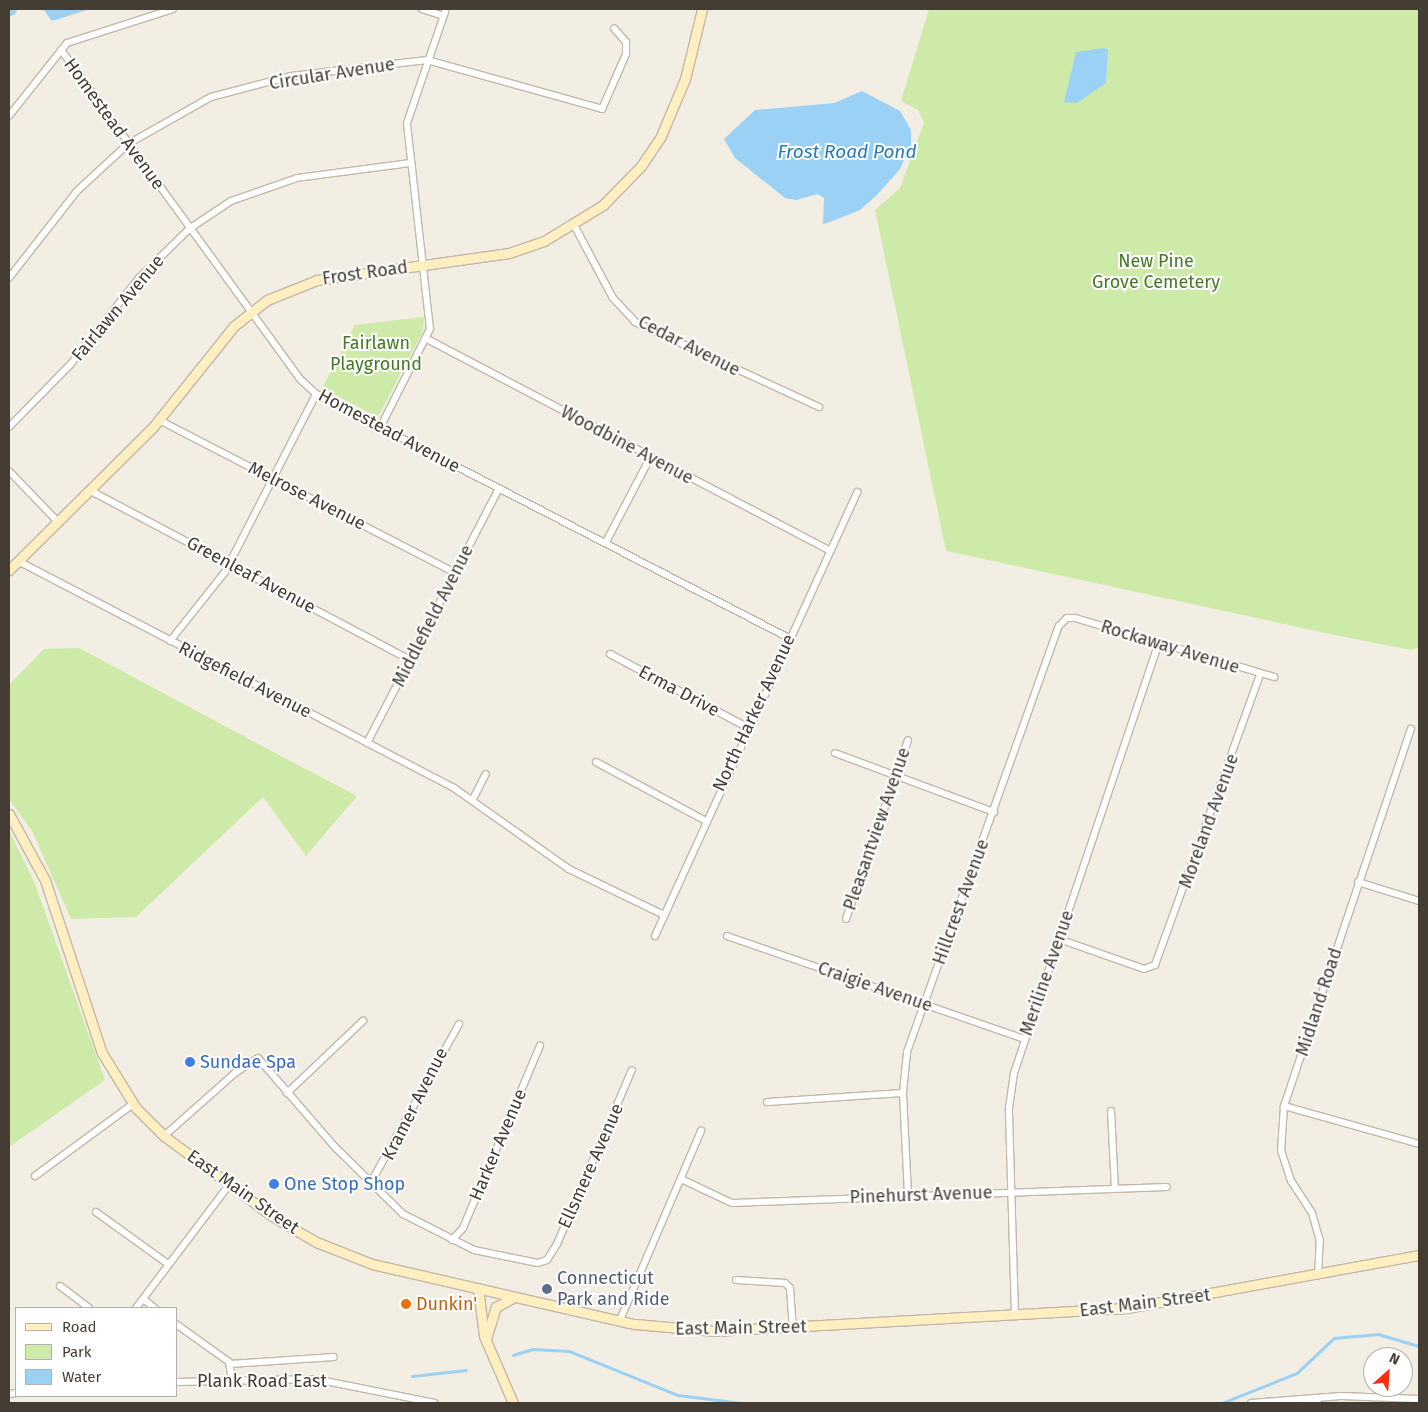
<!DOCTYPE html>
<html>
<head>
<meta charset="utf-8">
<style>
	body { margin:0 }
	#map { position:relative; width:1428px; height:1412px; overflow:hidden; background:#f3eee3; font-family:"Fira Sans",sans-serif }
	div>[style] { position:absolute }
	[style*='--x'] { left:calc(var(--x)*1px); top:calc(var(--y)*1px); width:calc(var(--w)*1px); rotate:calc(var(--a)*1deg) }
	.green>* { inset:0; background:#ceeaa8 }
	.water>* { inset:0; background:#9ad1f4 }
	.stream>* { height:2.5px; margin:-1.25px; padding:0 1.25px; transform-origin:1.25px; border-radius:1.25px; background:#9ad1f4 }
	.river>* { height:14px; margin:-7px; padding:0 7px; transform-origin:7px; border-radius:7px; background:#9ad1f4 }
	.roads { filter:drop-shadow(1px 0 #c2b8a8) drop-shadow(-1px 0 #c2b8a8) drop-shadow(0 1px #c2b8a8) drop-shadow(0 -1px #c2b8a8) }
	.minor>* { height:6px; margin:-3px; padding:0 3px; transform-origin:3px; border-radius:3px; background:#fff }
	.secondary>* { height:9px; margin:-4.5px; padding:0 4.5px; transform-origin:4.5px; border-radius:4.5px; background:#ffefc1 }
	.dots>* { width:14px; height:14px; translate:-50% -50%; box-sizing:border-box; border:2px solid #fff; border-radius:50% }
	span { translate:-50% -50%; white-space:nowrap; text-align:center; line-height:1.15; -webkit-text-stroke:4px #fff; paint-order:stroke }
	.street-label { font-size:18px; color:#453d33 }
	.park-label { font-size:18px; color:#457923 }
	.shop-label { font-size:18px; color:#366cbe }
	.left { translate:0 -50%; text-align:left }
	.service-label { font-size:18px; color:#4e5e75 }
	.food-label { font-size:18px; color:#c56008 }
	.water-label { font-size:19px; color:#267cb6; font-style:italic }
	.frame { position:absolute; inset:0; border:10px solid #453d33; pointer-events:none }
	.legend { position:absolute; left:15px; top:1307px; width:162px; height:90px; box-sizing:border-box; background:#fff; border:1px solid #b5b1ad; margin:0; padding:6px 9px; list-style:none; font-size:15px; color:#453d33 }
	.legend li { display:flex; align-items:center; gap:10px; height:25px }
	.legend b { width:25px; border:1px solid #b5b1ad }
	.north { position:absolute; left:1363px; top:1347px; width:50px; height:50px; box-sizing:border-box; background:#fff; border:1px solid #b5b1ad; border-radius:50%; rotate:26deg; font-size:14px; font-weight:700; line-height:20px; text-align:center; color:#453d33 }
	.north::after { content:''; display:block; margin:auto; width:18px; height:22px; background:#ff2e0e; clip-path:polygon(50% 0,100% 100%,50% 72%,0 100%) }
</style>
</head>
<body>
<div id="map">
	<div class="green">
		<div style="clip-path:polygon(929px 9px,1419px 9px,1419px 647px,1411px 650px,1340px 636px,946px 551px,875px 210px,900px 188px,924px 123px,918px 110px,901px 101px)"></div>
		<div style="clip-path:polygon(424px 317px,423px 331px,378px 417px,322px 388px,355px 325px)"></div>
		<div style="clip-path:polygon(79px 648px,294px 763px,357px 796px,306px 856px,263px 797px,136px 917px,71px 919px,32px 831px,9px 799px,9px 685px,44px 649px)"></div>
		<div style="clip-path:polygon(9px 830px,35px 884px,105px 1080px,9px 1147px)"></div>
	</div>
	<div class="water">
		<div style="clip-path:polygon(43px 9px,90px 9px,52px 21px)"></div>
		<div style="clip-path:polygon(1104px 48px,1108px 49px,1106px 83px,1077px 103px,1064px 102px,1076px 52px)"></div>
		<div style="clip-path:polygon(862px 91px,900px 111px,911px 130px,911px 145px,900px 169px,877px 195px,860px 210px,830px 222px,823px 224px,824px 198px,817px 194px,796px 200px,785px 198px,735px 158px,724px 139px,755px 110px,834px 103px)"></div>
	</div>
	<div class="stream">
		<div style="--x:513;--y:1355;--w:21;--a:-17"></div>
		<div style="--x:533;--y:1349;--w:36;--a:3"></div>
		<div style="--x:569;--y:1351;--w:118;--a:22"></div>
		<div style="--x:678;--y:1395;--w:64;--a:7.1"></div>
		<div style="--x:412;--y:1376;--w:54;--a:-6.3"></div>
		<div style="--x:1222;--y:1403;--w:81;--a:-21.8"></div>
		<div style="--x:1297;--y:1373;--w:51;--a:-43.4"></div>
		<div style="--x:1334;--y:1338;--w:44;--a:-5.2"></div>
		<div style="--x:1378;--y:1334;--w:43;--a:16.3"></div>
	</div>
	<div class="river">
		<div style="--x:9;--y:9;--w:1;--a:0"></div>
	</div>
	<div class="roads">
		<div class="minor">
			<div style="--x:422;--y:9;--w:22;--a:18"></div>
			<div style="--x:61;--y:50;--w:407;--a:54"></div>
			<div style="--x:300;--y:379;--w:22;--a:43"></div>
			<div style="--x:316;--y:394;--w:532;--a:27.29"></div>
			<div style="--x:9;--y:116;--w:93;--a:-51.5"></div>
			<div style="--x:67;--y:43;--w:111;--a:-17.8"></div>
			<div style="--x:574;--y:225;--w:83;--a:61.9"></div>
			<div style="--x:613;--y:298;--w:33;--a:47"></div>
			<div style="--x:635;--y:322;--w:203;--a:24.8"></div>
			<div style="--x:9;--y:278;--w:110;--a:-52"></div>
			<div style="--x:77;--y:191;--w:69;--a:-42.7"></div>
			<div style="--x:128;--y:144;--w:95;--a:-29.5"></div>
			<div style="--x:211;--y:97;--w:83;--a:-14.7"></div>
			<div style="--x:291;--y:76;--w:137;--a:-6.7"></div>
			<div style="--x:427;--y:60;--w:182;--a:15.6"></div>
			<div style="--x:602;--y:109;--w:60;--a:-66.4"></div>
			<div style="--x:626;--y:54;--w:12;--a:-90"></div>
			<div style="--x:626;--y:42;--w:18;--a:-131"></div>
			<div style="--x:427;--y:339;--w:454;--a:27.7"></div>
			<div style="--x:159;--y:420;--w:333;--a:27.3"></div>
			<div style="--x:381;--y:426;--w:109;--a:-63.2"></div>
			<div style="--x:430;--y:329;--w:207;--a:-96.4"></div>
			<div style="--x:407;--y:123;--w:120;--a:-71.1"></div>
			<div style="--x:9;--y:427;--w:87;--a:-45.5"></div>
			<div style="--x:70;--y:365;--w:111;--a:-51.6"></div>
			<div style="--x:139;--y:278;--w:70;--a:-44.4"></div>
			<div style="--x:189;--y:229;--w:50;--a:-33.7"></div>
			<div style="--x:231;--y:201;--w:70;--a:-19.2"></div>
			<div style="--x:297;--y:178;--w:115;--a:-7.5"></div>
			<div style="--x:9;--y:471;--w:71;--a:46.1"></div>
			<div style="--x:91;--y:491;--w:361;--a:27.9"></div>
			<div style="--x:606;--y:542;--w:95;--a:-62.4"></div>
			<div style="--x:18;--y:561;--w:492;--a:27.5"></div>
			<div style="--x:454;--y:788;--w:141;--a:35.2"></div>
			<div style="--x:569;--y:869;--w:106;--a:25.8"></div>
			<div style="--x:170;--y:641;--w:88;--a:-51.4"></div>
			<div style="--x:225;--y:572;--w:200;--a:-62.9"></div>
			<div style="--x:610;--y:654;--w:155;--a:28.1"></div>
			<div style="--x:367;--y:743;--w:287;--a:-62.6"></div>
			<div style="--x:835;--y:753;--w:170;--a:20.4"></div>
			<div style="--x:596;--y:762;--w:123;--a:28.2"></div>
			<div style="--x:473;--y:799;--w:28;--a:-63"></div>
			<div style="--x:1358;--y:882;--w:64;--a:17.3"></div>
			<div style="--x:846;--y:919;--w:189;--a:-70.9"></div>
			<div style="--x:655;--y:936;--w:488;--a:-65.5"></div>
			<div style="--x:727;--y:936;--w:314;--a:19.1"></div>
			<div style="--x:1059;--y:939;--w:90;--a:19.4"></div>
			<div style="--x:1144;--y:969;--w:12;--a:-20"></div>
			<div style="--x:1155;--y:965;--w:308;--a:-70.1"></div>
			<div style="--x:287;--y:1093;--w:105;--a:-43.5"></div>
			<div style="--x:767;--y:1102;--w:136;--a:-3.8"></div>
			<div style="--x:1284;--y:1106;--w:140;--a:15.7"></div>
			<div style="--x:1111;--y:1111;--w:78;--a:87.1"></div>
			<div style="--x:164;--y:1136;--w:95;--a:-41.6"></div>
			<div style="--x:235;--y:1073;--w:27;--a:-33"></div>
			<div style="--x:258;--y:1058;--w:116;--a:49.2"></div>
			<div style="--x:334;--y:1146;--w:97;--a:44.6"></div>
			<div style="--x:403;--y:1214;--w:80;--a:26.9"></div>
			<div style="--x:474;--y:1250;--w:65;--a:11.5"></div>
			<div style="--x:538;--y:1263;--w:9;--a:-18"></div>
			<div style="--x:547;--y:1260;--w:19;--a:-58"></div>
			<div style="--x:557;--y:1244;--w:189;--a:-66.7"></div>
			<div style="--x:35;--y:1176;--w:122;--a:-36.3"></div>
			<div style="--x:681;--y:1179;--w:56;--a:25.2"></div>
			<div style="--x:732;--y:1203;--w:435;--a:-2.1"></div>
			<div style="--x:370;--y:1184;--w:183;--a:-60.9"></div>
			<div style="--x:908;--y:1195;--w:102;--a:-92.8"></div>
			<div style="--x:903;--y:1093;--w:41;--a:-84.4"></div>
			<div style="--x:907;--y:1052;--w:452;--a:-70.4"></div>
			<div style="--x:1059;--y:626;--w:11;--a:-45"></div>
			<div style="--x:1067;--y:618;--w:8;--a:0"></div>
			<div style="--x:1075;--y:618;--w:208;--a:16.5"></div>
			<div style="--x:96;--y:1212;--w:89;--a:35.8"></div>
			<div style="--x:452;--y:1240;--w:16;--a:-47"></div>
			<div style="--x:463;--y:1228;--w:198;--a:-67.1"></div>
			<div style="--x:1318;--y:1275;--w:34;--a:-87"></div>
			<div style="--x:1320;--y:1241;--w:29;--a:-106"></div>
			<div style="--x:1312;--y:1213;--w:38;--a:-123"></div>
			<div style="--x:1291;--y:1181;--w:32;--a:-108"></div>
			<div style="--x:1281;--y:1151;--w:45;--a:-86.2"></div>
			<div style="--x:1284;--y:1106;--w:398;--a:-71.4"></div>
			<div style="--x:736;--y:1280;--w:49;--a:3.5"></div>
			<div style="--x:785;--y:1283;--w:7;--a:45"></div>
			<div style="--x:790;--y:1288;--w:39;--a:86"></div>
			<div style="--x:60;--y:1286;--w:36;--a:37"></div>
			<div style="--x:143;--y:1299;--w:15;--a:37"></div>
			<div style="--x:136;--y:1308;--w:154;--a:-52.9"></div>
			<div style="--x:1015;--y:1316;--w:208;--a:-91.7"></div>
			<div style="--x:1009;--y:1108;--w:35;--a:-82"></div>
			<div style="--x:1014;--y:1073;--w:453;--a:-71.4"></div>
			<div style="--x:620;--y:1320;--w:206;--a:-66.8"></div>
			<div style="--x:176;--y:1324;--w:65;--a:35.6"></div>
			<div style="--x:229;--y:1362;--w:18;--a:81"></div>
			<div style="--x:230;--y:1364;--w:104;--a:-3.9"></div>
			<div style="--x:176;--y:1382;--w:139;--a:-1.2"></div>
			<div style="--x:315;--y:1379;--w:122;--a:11.3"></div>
			<div style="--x:9;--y:1394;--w:7;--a:-8"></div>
			<div style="--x:1251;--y:1403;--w:90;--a:-4.4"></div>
			<div style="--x:1341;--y:1396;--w:78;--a:2.2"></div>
			<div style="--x:1307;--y:1403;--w:11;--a:-15"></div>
		</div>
		<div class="secondary">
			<div style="--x:9;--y:570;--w:203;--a:-44.8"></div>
			<div style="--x:153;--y:427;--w:129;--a:-51.3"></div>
			<div style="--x:234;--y:326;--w:42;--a:-38.2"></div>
			<div style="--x:267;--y:300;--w:54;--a:-21.8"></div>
			<div style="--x:317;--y:280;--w:194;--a:-8"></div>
			<div style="--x:509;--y:253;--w:37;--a:-19"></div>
			<div style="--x:544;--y:241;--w:69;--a:-31.4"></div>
			<div style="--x:603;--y:205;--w:54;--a:-45.7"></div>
			<div style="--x:641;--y:166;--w:36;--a:-56"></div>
			<div style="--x:661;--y:136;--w:62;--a:-67.2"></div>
			<div style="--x:685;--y:79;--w:72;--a:-76.3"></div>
			<div style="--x:9;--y:814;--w:75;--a:61.4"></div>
			<div style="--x:45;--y:880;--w:182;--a:71.8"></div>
			<div style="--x:102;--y:1053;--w:65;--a:58.3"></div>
			<div style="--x:136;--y:1108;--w:40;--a:45"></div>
			<div style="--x:164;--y:1136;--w:134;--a:36.5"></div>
			<div style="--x:272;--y:1216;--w:51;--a:30.6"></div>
			<div style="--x:316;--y:1242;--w:60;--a:21.4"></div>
			<div style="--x:372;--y:1264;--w:270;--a:12.9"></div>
			<div style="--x:635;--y:1324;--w:79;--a:5.1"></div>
			<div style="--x:714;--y:1331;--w:414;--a:-3.2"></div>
			<div style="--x:1127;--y:1308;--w:297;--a:-10.3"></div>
			<div style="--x:478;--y:1288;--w:48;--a:82.9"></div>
			<div style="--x:484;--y:1336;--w:73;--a:66.6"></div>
			<div style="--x:486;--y:1339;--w:34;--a:-73"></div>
			<div style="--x:496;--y:1307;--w:21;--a:-29"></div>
		</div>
	</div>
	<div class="dots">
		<div style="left:190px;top:1062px;background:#3f7fe0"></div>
		<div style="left:274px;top:1184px;background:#3f7fe0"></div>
		<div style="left:547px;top:1289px;background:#5c6f8a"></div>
		<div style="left:406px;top:1304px;background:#e8710a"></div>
	</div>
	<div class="street-label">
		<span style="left:332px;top:74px;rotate:-9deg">Circular Avenue</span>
		<span style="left:114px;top:124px;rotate:54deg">Homestead Avenue</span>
		<span style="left:365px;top:273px;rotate:-8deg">Frost Road</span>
		<span style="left:118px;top:308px;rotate:-50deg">Fairlawn Avenue</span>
		<span style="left:689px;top:346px;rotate:27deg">Cedar Avenue</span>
		<span style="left:389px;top:431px;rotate:28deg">Homestead Avenue</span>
		<span style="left:627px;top:445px;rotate:28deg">Woodbine Avenue</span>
		<span style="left:307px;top:496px;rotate:27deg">Melrose Avenue</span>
		<span style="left:251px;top:575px;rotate:28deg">Greenleaf Avenue</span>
		<span style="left:433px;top:616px;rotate:-63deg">Middlefield Avenue</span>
		<span style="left:1170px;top:647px;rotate:17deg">Rockaway Avenue</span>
		<span style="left:245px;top:680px;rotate:27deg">Ridgefield Avenue</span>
		<span style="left:679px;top:691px;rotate:28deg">Erma Drive</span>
		<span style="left:754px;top:713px;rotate:-65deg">North Harker Avenue</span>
		<span style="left:1209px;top:821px;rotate:-70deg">Moreland Avenue</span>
		<span style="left:877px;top:829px;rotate:-71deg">Pleasantview Avenue</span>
		<span style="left:961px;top:902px;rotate:-70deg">Hillcrest Avenue</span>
		<span style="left:1047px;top:973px;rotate:-71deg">Meriline Avenue</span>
		<span style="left:875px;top:987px;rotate:19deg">Craigie Avenue</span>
		<span style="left:1319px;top:1002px;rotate:-72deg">Midland Road</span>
		<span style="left:415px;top:1104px;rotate:-63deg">Kramer Avenue</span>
		<span style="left:498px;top:1145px;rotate:-67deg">Harker Avenue</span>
		<span style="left:591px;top:1166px;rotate:-66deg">Ellsmere Avenue</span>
		<span style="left:243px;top:1192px;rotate:35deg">East Main Street</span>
		<span style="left:921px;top:1195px;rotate:-2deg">Pinehurst Avenue</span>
		<span style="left:1145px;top:1303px;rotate:-7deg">East Main Street</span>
		<span style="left:741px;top:1328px;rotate:-1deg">East Main Street</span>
		<span style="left:262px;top:1381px">Plank Road East</span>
	</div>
	<div class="park-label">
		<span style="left:1156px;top:272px">New Pine<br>Grove Cemetery</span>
		<span style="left:376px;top:354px">Fairlawn<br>Playground</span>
	</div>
	<div class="shop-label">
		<span class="left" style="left:200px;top:1062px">Sundae Spa</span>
		<span class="left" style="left:284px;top:1184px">One Stop Shop</span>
	</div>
	<div class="service-label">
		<span class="left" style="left:557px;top:1289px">Connecticut<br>Park and Ride</span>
	</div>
	<div class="food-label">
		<span class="left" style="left:416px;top:1304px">Dunkin'</span>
	</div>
	<div class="water-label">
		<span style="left:847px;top:152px">Frost Road Pond</span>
	</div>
	<div class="frame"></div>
	<ul class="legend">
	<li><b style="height:6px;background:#ffefc1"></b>Road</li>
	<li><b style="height:14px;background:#ceeaa8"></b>Park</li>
	<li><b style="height:14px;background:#9ad1f4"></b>Water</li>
	</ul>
	<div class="north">N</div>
</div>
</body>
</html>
